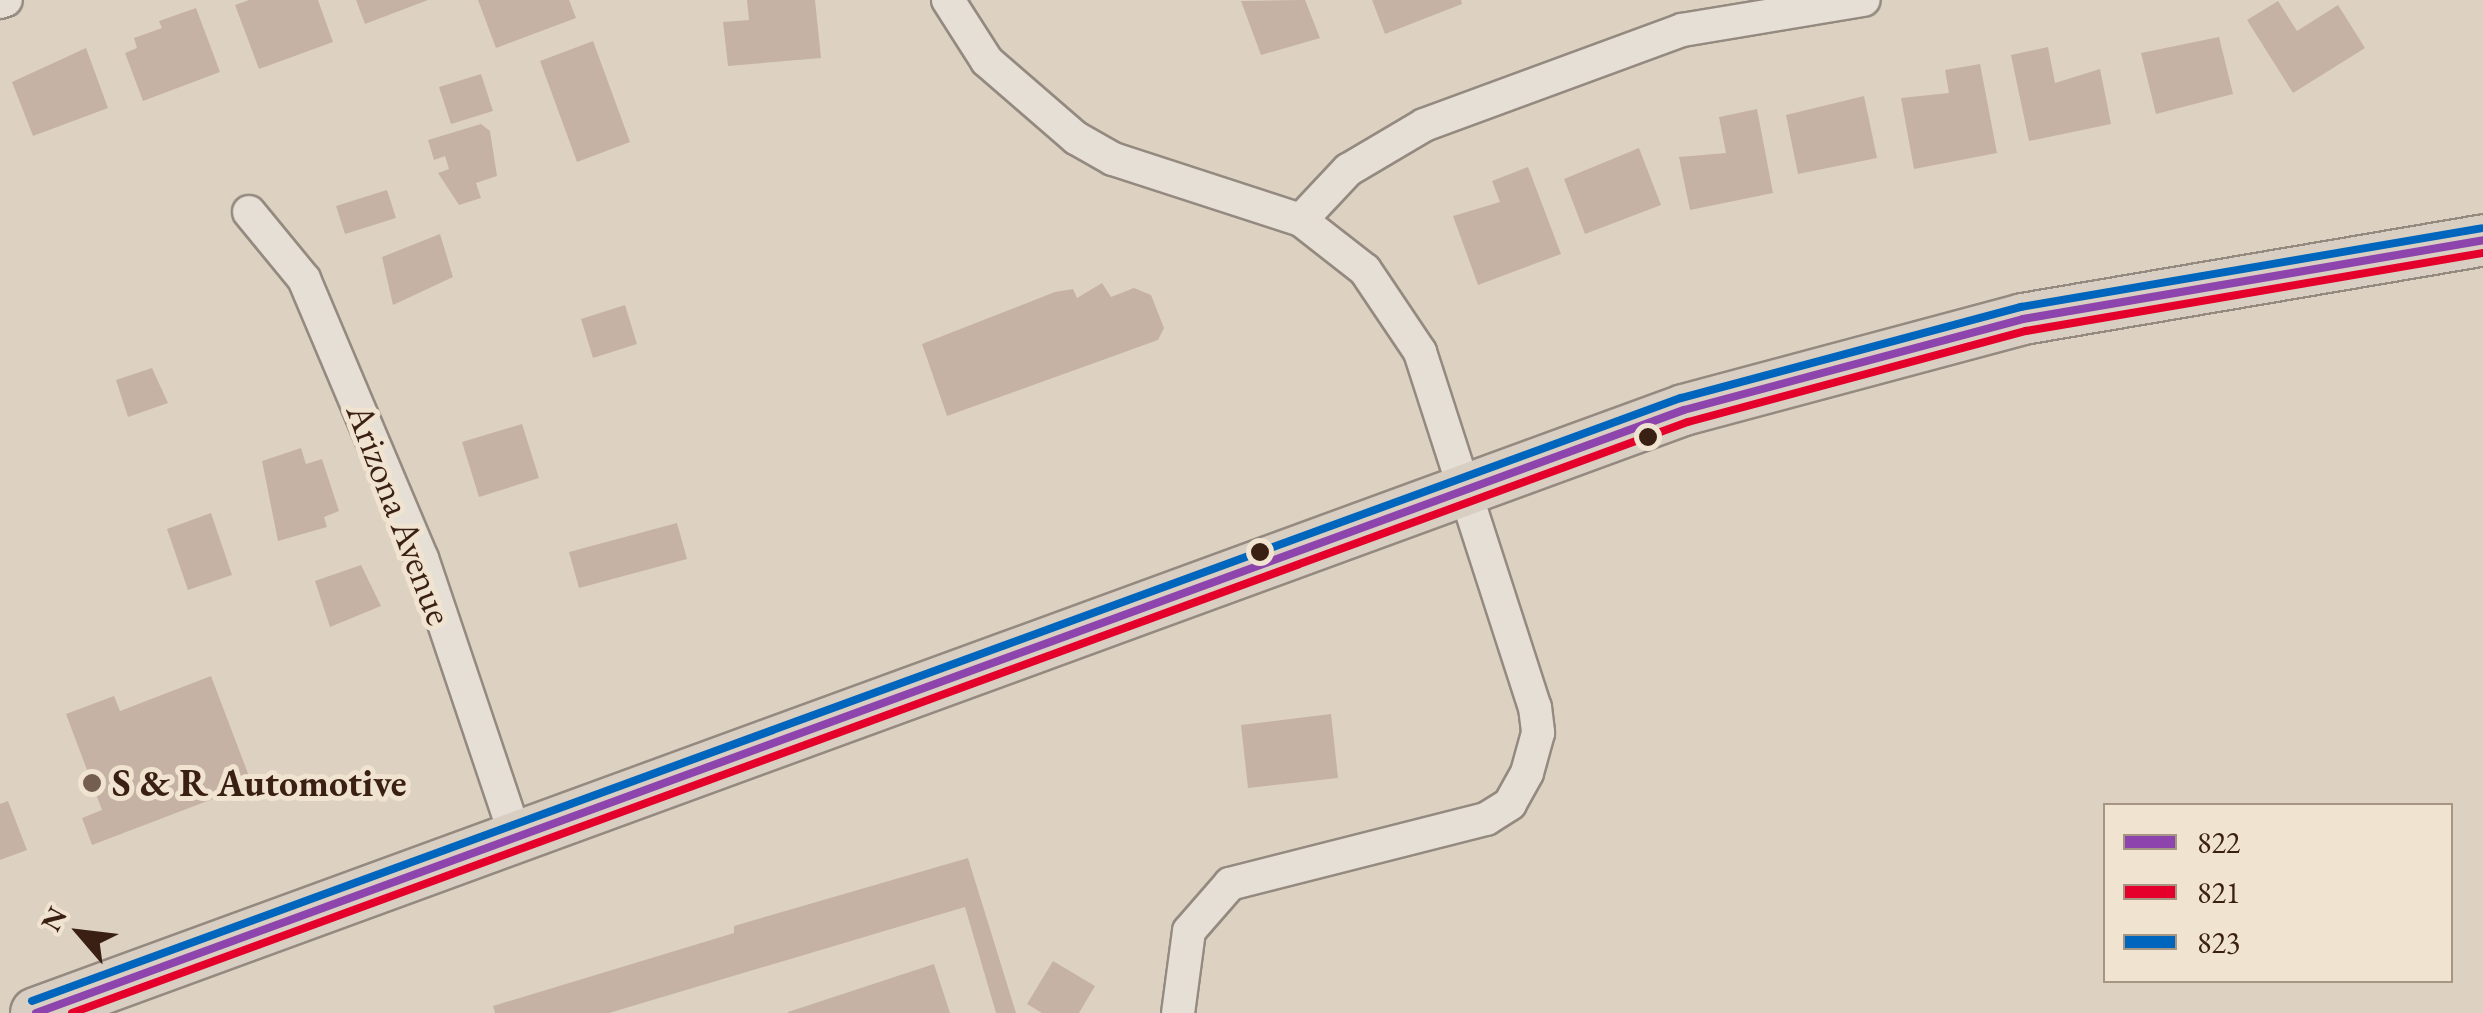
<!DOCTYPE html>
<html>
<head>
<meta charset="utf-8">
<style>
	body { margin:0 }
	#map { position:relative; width:2483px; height:1013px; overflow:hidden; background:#ddd2c1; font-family:"EB Garamond",serif }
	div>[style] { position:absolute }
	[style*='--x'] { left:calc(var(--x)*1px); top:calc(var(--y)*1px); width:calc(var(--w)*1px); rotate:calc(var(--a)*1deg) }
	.building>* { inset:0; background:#c5b2a5 }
	.roads { filter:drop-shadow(2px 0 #948a80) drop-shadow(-2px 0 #948a80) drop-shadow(0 2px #948a80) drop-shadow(0 -2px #948a80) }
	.minor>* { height:32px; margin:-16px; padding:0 16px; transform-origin:16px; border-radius:16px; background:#e5dfd6 }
	.primary>* { height:50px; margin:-25px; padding:0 25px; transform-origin:25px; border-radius:25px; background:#d8cfc2 }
	.bus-1>* { height:8px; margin:-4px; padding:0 4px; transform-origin:4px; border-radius:4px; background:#8e44ad }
	.bus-2>* { height:8px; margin:-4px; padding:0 4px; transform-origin:4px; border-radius:4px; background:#e4002b }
	.bus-3>* { height:8px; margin:-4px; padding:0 4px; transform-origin:4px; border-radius:4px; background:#0065bd }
	.dots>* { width:28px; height:28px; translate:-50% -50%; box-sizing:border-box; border:5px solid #f0e3d0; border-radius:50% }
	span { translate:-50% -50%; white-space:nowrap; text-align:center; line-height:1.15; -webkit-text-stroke:10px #f0e3d0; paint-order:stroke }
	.street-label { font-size:38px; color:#3a1f13 }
	.poi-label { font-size:38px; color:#3a1f13; font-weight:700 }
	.left { translate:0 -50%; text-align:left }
	.legend { position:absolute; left:2103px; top:803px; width:350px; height:180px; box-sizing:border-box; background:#f0e3d0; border:2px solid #a79584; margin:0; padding:12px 18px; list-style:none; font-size:30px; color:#3a1f13 }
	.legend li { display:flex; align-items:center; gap:20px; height:50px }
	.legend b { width:50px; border:2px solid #a79584 }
	.north { position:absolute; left:30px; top:883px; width:100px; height:100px; -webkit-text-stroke:8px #f0e3d0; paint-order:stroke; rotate:298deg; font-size:28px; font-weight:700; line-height:40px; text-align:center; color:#3a1f13 }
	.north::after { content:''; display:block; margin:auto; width:35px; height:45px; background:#3a1f13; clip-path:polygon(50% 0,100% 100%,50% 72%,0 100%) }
</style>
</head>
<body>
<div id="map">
	<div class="building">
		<div style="clip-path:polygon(249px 0,318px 0,333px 42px,259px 69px,235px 5px)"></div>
		<div style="clip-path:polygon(356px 0,428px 0,365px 24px)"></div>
		<div style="clip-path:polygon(478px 0,569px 0,576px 18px,496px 48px)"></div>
		<div style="clip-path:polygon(747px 0,815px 0,821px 58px,728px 66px,723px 22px,749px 20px)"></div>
		<div style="clip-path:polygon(1305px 0,1320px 38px,1261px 55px,1241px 1px)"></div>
		<div style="clip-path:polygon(1372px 0,1461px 0,1462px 4px,1385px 34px)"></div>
		<div style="clip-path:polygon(2278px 1px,2297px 31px,2338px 5px,2365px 48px,2293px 93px,2247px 20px)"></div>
		<div style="clip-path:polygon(196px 8px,220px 72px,143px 101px,125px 53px,137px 48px,134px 38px,162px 28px,159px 21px)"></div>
		<div style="clip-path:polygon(2219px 37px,2233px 94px,2156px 114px,2141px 53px)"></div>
		<div style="clip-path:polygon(593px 41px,630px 142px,577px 162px,540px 61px)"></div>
		<div style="clip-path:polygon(2048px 47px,2055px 83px,2100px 69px,2111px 124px,2029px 141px,2011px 55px)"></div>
		<div style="clip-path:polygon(86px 48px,108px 108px,33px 136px,12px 82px)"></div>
		<div style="clip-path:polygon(1980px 64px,1997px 153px,1914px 169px,1901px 98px,1949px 93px,1945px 70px)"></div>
		<div style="clip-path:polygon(481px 74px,493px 111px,451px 124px,439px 87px)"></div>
		<div style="clip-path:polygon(1864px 96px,1877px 158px,1798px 174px,1786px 115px)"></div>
		<div style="clip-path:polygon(1757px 109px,1773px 193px,1690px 210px,1679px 157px,1726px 153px,1719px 117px)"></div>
		<div style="clip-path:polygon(481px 124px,490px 131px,497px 176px,476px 183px,481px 198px,459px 205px,438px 173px,449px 169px,445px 156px,434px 160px,428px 140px)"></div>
		<div style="clip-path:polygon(1639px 148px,1661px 205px,1585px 234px,1564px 179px)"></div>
		<div style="clip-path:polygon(1528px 167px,1561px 254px,1478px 285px,1453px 216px,1500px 202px,1492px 181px)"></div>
		<div style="clip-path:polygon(387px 190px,396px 218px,345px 234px,336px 206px)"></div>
		<div style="clip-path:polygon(440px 234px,453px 277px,393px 305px,382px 257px)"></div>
		<div style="clip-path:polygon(1102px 283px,1111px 297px,1134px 288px,1151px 295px,1164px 328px,1158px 340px,947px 416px,922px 344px,1055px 292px,1073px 289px,1077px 298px)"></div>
		<div style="clip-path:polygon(625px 305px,637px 344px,593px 358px,581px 319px)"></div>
		<div style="clip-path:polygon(152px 368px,168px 403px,128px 417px,116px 380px)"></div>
		<div style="clip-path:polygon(522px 424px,539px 478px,479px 497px,462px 442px)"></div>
		<div style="clip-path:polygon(301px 448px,306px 464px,322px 459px,339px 511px,324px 517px,327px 527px,278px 541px,262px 461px)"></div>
		<div style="clip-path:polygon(211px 513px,232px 575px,188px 590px,167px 529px)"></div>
		<div style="clip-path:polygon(677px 523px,687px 559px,579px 588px,569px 552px)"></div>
		<div style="clip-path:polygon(361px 565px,381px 606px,330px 627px,315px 581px)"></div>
		<div style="clip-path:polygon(211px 676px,252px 784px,92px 845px,82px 818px,102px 810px,66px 714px,114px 696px,120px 711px)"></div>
		<div style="clip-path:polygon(1331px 714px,1338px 778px,1248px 788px,1241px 725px)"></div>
		<div style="clip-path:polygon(8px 801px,27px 850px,0 860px,0 804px)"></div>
		<div style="clip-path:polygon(968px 858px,1016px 1013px,996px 1013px,965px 907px,609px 1013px,495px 1013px,493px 1006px,734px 933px,734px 926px)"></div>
		<div style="clip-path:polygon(1053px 961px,1095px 986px,1079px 1013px,1042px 1013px,1027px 1004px)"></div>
		<div style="clip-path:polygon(934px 964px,950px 1013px,788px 1013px,788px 1012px)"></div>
	</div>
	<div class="roads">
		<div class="minor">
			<div style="--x:948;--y:0;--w:72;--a:57.4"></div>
			<div style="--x:987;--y:61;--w:118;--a:40.9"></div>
			<div style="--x:1076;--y:138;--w:43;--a:29.6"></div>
			<div style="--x:1113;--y:159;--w:198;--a:18"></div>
			<div style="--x:1301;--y:220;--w:81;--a:38"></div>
			<div style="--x:1365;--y:270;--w:99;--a:56.1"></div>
			<div style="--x:1420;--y:352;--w:373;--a:72.1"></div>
			<div style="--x:1535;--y:707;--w:26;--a:83"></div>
			<div style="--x:1538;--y:733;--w:41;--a:105.4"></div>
			<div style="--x:1527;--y:773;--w:35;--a:119"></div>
			<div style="--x:1510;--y:804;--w:28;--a:148"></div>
			<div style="--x:1486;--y:819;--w:264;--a:165.8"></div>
			<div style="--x:1230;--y:884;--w:62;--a:131.1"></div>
			<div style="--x:1189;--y:931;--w:83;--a:97.6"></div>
			<div style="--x:0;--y:2;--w:6;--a:-18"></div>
			<div style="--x:249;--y:212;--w:87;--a:50.6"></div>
			<div style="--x:304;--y:279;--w:303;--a:67.1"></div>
			<div style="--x:422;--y:558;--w:292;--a:71.4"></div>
			<div style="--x:1301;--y:220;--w:69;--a:-46.8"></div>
			<div style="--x:1348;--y:170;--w:88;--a:-30.6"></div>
			<div style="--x:1424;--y:125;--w:275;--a:-20.2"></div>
			<div style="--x:1682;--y:30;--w:184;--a:-9.4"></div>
		</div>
		<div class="primary">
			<div style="--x:36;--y:1013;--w:1755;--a:-20.1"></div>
			<div style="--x:1684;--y:410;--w:351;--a:-15"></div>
			<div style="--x:2023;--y:319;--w:467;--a:-9.7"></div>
		</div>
	</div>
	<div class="bus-1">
		<div style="--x:36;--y:1013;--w:1755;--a:-20.1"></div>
		<div style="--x:1684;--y:410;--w:351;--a:-15"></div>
		<div style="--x:2023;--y:319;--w:467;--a:-9.7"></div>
	</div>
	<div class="bus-2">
		<div style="--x:72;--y:1013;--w:1721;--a:-20.09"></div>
		<div style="--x:1688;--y:422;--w:350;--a:-15.1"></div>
		<div style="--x:2026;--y:331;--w:464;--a:-9.7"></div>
	</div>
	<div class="bus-3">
		<div style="--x:32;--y:1001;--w:1756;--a:-20.09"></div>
		<div style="--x:1681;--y:398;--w:352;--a:-15"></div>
		<div style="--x:2021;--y:307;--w:467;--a:-9.7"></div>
	</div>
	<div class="dots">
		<div style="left:1648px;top:437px;background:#3a1f13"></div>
		<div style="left:1260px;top:552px;background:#3a1f13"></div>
		<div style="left:92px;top:783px;background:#735e50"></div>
	</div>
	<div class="street-label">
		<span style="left:400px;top:514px;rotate:69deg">Arizona Avenue</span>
	</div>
	<div class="poi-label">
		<span class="left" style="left:112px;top:783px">S &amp; R Automotive</span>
	</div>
	<ul class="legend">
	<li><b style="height:12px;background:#8e44ad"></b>822</li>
	<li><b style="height:12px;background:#e4002b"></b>821</li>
	<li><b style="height:12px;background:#0065bd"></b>823</li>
	</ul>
	<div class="north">N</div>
</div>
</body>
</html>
